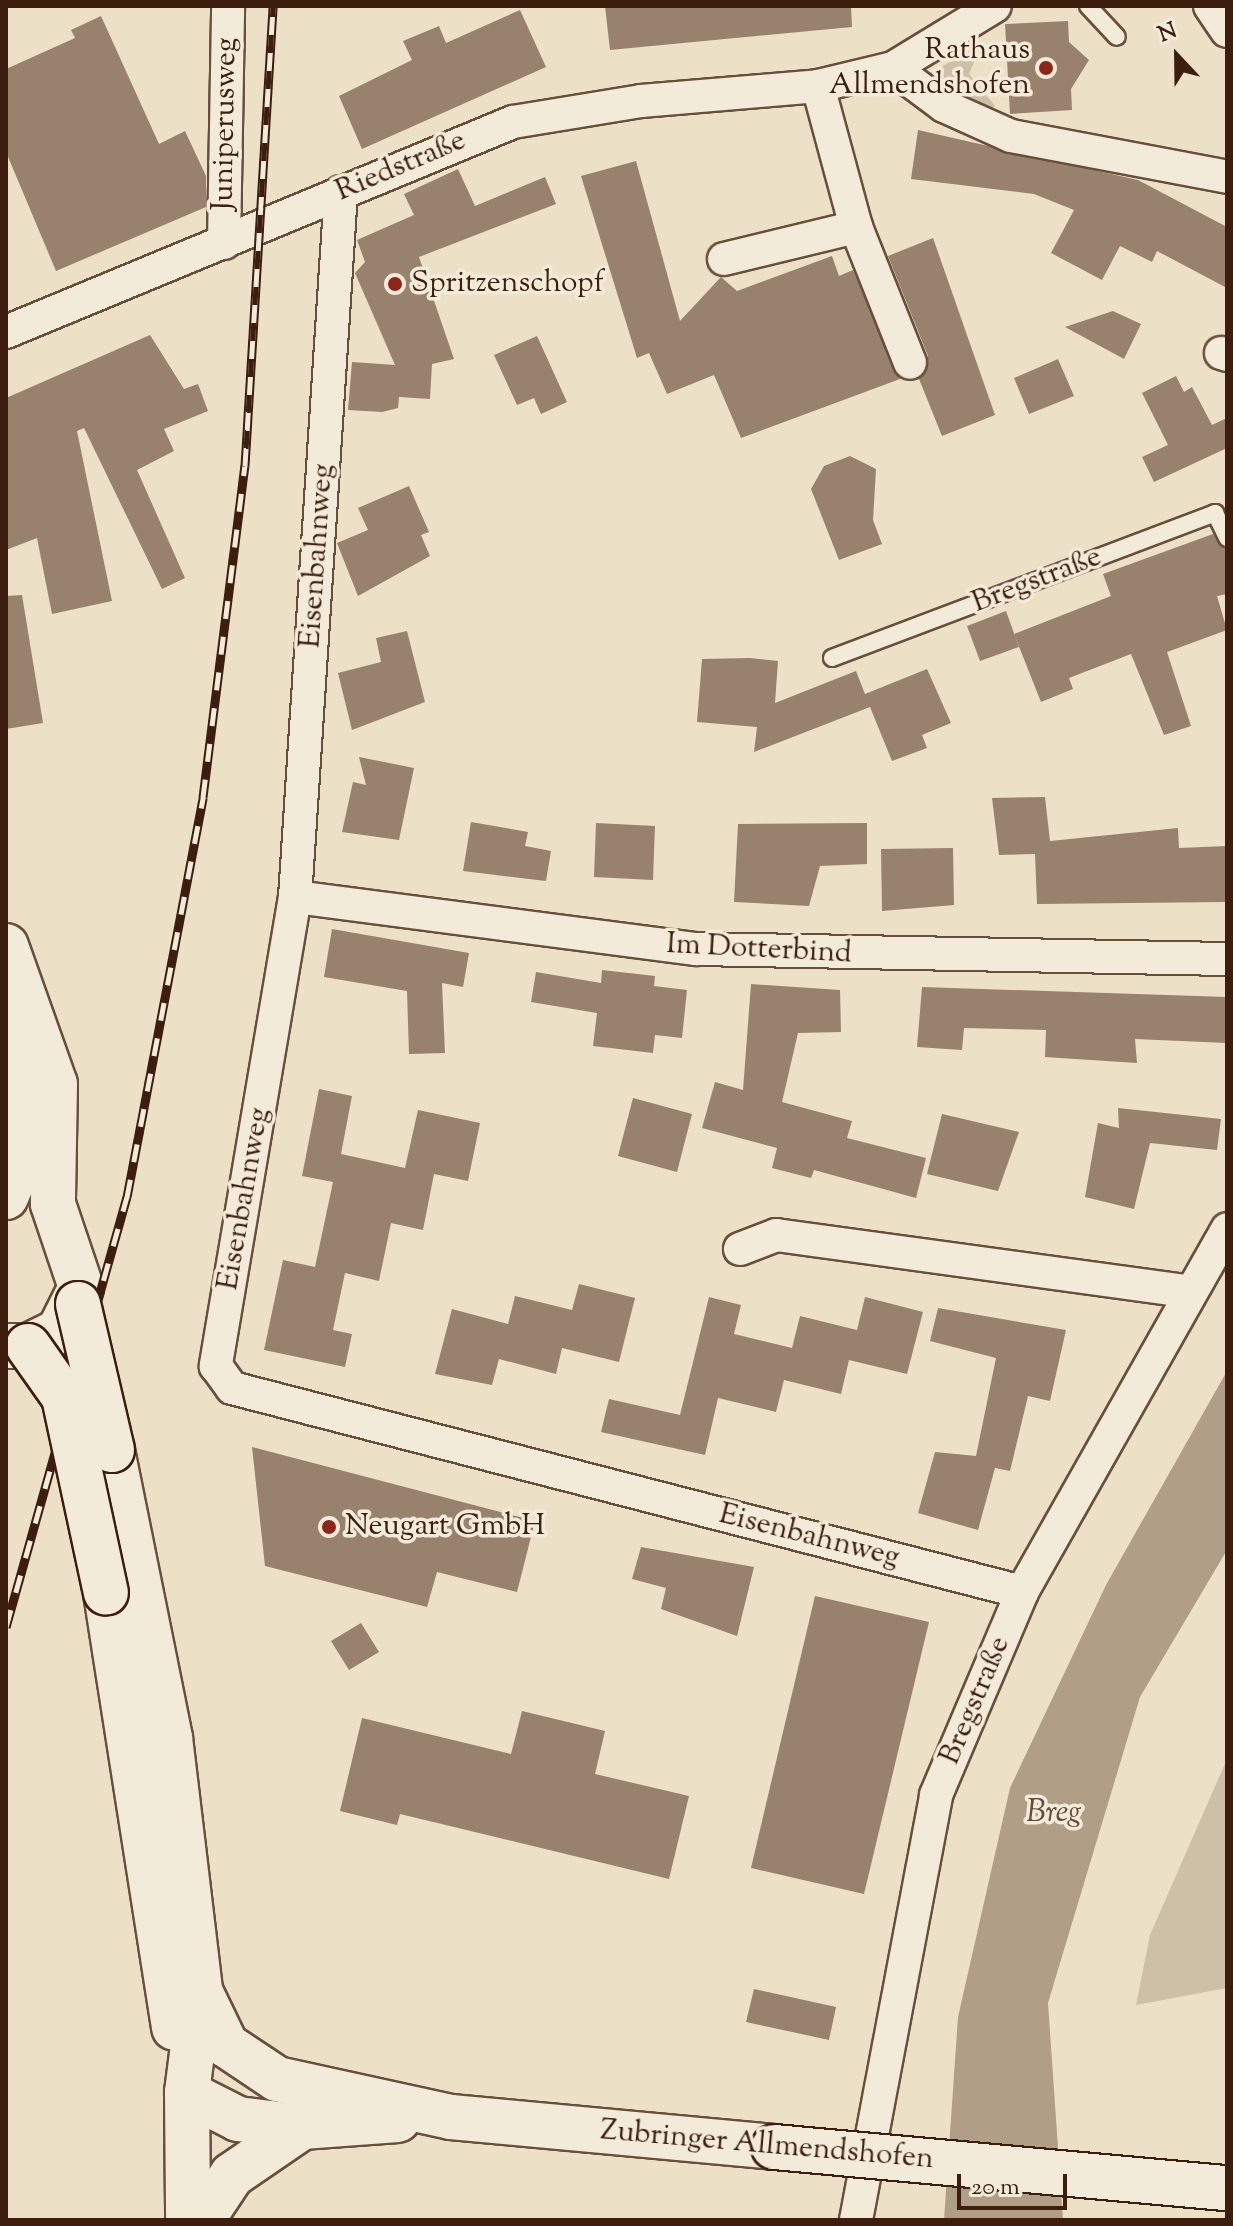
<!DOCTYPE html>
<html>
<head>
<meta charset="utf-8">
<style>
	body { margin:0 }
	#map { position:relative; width:1233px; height:2226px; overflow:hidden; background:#ece0c6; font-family:"Sorts Mill Goudy",serif }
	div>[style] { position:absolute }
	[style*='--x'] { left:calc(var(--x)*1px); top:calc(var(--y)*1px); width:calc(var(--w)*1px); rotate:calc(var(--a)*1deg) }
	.green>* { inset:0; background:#cebfa7 }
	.water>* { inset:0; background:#b09e87 }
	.building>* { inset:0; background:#98826e }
	.roads { filter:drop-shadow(2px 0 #694e3c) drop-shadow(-2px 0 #694e3c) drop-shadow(0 2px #694e3c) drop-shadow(0 -2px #694e3c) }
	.lane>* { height:16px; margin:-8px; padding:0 8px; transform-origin:8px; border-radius:8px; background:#f3ebda }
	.street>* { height:32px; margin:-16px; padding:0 16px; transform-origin:16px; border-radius:16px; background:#f3ebda }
	.secondary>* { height:44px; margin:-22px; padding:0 22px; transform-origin:22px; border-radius:22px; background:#f3ebda }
	.rail>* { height:9px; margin-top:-4.5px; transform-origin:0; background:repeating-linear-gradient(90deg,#f3ebda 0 18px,#3d1d0e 0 36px); box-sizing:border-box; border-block:2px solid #3d1d0e }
	.bridges { filter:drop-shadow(2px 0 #3d1d0e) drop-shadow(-2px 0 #3d1d0e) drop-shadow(0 2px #3d1d0e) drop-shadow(0 -2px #3d1d0e) }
	.secondary-bridge>* { height:44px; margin:-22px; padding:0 22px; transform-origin:22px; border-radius:22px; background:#f3ebda }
	.dots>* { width:22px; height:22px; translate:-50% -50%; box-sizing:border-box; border:4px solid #f3ebda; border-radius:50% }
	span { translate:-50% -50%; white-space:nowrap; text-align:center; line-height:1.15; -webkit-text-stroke:7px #f3ebda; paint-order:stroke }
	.poi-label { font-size:30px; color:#3d1d0e }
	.right { translate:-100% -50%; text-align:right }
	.left { translate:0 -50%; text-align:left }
	.street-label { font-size:30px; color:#3d1d0e }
	.water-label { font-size:32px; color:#654a38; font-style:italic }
	.frame { position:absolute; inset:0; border:8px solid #3d1d0e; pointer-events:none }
	.north { position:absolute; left:1137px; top:16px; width:80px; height:80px; -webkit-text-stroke:6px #f3ebda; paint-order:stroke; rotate:338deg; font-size:22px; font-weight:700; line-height:32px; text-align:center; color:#3d1d0e }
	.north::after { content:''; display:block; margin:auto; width:28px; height:36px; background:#3d1d0e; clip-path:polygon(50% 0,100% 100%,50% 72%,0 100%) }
	.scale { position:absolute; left:957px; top:2174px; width:110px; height:36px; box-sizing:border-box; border:4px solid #3d1d0e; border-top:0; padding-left:10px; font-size:24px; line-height:28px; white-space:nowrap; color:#3d1d0e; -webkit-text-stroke:6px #f3ebda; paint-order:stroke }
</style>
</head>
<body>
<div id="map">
	<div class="green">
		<div style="clip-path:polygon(982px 44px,969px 74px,995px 106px,987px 113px,927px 75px)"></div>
		<div style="clip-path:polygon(1227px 1759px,1227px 1988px,1136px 2005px,1150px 1935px)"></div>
	</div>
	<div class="water">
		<div style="clip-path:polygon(1227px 1371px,1227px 1550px,1140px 1697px,1048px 2003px,1063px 2220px,944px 2220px,958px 2017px,1010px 1788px,1106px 1585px)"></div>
	</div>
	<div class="building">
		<div style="clip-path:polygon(605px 6px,851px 6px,852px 27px,610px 50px)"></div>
		<div style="clip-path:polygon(520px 10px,546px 67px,362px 149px,339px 96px,412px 60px,403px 41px,439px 26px,446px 43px)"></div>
		<div style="clip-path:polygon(101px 16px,159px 144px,185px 131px,206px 176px,206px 207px,56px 271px,6px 152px,6px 69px,75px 38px,71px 30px)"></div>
		<div style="clip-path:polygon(1068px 21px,1069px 42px,1089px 60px,1071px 89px,1072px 110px,1010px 114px,1005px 24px)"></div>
		<div style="clip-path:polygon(918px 130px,1138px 180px,1227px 227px,1227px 288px,1157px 251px,1152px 262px,1120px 246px,1102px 280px,1051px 253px,1074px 210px,1034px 194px,911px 179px)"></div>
		<div style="clip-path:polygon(636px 161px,680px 321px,721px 277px,737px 291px,832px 256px,839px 276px,853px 270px,900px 379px,741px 438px,714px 375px,667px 394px,649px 353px,637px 358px,581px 176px)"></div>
		<div style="clip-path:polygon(458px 169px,475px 206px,545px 177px,556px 204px,419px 257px,454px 359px,432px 364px,430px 399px,399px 397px,398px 408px,382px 412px,348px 410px,352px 362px,395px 365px,355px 273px,365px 262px,357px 240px,414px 215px,404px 194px)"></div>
		<div style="clip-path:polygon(933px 238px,995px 415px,942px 436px,919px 379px,928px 356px,888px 256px)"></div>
		<div style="clip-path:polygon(1113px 311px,1141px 324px,1124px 359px,1065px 327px)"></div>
		<div style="clip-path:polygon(150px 335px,184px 389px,198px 384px,208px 411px,164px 429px,174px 451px,137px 470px,185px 578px,162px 589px,84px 428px,77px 431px,112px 601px,52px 614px,37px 538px,6px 550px,6px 398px)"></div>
		<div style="clip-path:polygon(537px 336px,567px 402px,541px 414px,534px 398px,517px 405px,494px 355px)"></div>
		<div style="clip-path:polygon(1058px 359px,1074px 396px,1029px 414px,1014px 378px)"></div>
		<div style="clip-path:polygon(1176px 376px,1184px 392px,1192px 387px,1212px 425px,1227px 418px,1227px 448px,1154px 482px,1142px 457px,1168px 445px,1142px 393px)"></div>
		<div style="clip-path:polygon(850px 456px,876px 469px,873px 520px,882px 544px,839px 560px,811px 489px,824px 466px)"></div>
		<div style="clip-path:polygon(409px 486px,429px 532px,421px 535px,430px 556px,358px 596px,337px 543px,368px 530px,358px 508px)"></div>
		<div style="clip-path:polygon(1213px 534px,1227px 549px,1227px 594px,1217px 596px,1227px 630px,1167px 652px,1191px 726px,1164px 735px,1131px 654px,1069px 678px,1073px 689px,1041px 702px,1014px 634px,1111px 596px,1103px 574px)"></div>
		<div style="clip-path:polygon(22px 595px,43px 723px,6px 729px,6px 596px)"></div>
		<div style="clip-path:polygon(1006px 611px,1019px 647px,980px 661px,967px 626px)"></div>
		<div style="clip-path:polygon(407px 631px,425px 702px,352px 730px,338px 673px,381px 662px,376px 638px)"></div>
		<div style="clip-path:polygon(750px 658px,778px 661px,775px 703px,856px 671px,865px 694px,927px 669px,951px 723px,922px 735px,927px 748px,892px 761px,870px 707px,754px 752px,757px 727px,697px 722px,702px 659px)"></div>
		<div style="clip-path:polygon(359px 757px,414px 768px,399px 840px,342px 832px,353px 782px,366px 785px)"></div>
		<div style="clip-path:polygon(1045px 797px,1050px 841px,1178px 828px,1179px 848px,1227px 846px,1227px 902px,1037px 904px,1035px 854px,999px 855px,992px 798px)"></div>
		<div style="clip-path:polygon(471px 822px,528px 832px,525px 846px,551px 851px,546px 881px,463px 871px)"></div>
		<div style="clip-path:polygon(596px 823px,655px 826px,653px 880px,594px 877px)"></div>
		<div style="clip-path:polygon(867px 823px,867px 864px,820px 866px,809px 906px,734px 902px,738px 824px)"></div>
		<div style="clip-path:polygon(953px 848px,954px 905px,882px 911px,881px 849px)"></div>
		<div style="clip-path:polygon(332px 929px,469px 953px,463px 987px,442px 983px,445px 1053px,409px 1054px,407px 991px,324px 977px)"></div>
		<div style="clip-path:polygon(602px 970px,655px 976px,654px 986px,687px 990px,682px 1038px,655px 1035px,653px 1053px,593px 1046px,597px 1013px,531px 1002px,536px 972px,601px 983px)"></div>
		<div style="clip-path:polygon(751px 984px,840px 990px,841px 1032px,798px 1033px,782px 1102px,852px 1121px,847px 1138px,926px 1158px,916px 1198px,814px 1170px,811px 1178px,772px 1168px,777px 1148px,702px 1128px,715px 1082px,743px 1090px)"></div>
		<div style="clip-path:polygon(922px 987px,1227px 997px,1227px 1043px,1135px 1039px,1137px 1063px,1045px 1057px,1046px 1030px,964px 1028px,962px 1050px,917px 1047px)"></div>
		<div style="clip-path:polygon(319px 1089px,352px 1096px,341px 1154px,405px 1168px,418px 1110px,480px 1123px,468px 1181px,434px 1174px,423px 1230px,391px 1223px,379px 1281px,345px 1273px,333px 1330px,352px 1334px,345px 1367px,264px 1350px,283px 1260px,315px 1267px,333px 1182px,302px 1176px)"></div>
		<div style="clip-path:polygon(633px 1098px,692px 1114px,677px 1172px,618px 1156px)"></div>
		<div style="clip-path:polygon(1118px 1108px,1221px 1119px,1217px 1150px,1150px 1143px,1134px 1209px,1085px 1197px,1098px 1123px,1119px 1128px)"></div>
		<div style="clip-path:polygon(942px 1114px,1019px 1132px,998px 1191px,927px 1174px)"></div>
		<div style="clip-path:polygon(579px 1284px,635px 1298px,619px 1362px,562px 1348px,556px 1374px,499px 1359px,492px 1385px,435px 1374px,452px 1309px,508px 1324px,515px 1296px,572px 1310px)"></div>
		<div style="clip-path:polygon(709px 1297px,741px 1305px,734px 1334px,792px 1348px,800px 1316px,857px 1330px,865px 1297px,923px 1312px,907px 1374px,849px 1360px,841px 1394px,784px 1380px,776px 1412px,718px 1398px,705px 1455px,601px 1432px,609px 1399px,680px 1415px)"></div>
		<div style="clip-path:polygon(938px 1308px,1066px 1330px,1050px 1401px,1028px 1396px,1010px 1471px,995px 1468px,978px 1530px,918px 1513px,935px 1452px,976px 1456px,996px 1358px,930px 1341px)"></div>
		<div style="clip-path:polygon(252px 1447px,535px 1521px,517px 1592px,437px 1572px,427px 1607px,265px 1566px)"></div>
		<div style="clip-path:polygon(641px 1547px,754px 1567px,737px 1636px,661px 1609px,666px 1588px,632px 1579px)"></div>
		<div style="clip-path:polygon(815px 1596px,929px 1622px,864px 1894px,751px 1868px)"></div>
		<div style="clip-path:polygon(361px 1623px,379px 1652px,349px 1670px,331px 1641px)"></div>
		<div style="clip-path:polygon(522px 1711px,605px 1731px,595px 1774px,689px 1796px,669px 1879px,400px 1814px,397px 1825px,340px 1811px,362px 1718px,511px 1754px)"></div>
		<div style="clip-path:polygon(754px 1989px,836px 2007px,829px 2040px,746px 2022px)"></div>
	</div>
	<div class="roads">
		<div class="lane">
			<div style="--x:1088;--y:6;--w:42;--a:46.9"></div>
			<div style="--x:832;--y:658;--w:410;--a:-20.7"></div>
			<div style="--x:1215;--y:513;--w:28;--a:64"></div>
		</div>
		<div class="street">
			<div style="--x:1210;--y:6;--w:30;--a:56"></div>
			<div style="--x:893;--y:68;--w:64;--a:36.7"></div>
			<div style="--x:944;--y:106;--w:73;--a:24.1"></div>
			<div style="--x:1011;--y:136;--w:220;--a:10.7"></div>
			<div style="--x:818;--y:86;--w:146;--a:74.9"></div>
			<div style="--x:856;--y:227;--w:146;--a:68.3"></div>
			<div style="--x:341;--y:192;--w:706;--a:93.73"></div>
			<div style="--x:295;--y:897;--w:476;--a:99.6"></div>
			<div style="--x:216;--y:1366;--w:27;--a:54"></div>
			<div style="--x:232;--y:1388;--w:816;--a:14.48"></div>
			<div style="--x:224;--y:243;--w:237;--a:-89"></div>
			<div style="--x:724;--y:259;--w:136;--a:-13.6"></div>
			<div style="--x:6;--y:332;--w:549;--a:-22.5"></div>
			<div style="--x:513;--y:122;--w:130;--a:-9.3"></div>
			<div style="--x:641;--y:101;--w:178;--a:-4.8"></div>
			<div style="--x:818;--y:86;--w:77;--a:-13.5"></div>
			<div style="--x:893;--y:68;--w:119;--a:-31.3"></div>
			<div style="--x:1221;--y:353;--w:6;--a:18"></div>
			<div style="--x:295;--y:897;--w:404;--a:7.4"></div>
			<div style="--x:696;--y:949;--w:531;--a:1.08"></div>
			<div style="--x:740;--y:1249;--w:39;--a:-21"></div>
			<div style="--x:776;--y:1235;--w:414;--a:7.8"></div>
			<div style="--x:856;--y:2220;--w:432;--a:-79.3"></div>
			<div style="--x:936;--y:1795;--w:220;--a:-67"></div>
			<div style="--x:1022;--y:1592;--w:417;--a:-60.5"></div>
		</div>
		<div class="secondary">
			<div style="--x:6;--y:946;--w:146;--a:70.5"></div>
			<div style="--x:55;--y:1084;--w:120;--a:91"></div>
			<div style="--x:53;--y:1204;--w:88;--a:71.4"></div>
			<div style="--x:81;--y:1287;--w:49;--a:116.6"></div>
			<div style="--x:59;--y:1331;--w:34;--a:154"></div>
			<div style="--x:28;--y:1346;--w:22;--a:180"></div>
			<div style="--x:6;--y:1197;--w:26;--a:-67"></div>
			<div style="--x:16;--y:1173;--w:148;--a:-86.9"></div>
			<div style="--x:112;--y:1450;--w:294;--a:78.6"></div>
			<div style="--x:170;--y:1738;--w:255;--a:83.2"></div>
			<div style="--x:200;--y:1991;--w:103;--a:97.3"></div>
			<div style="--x:187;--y:2093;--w:127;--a:89.5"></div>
			<div style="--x:106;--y:1593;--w:440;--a:81.1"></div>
			<div style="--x:200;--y:1991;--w:60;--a:64.3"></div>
			<div style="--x:226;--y:2045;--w:61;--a:33.7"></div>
			<div style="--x:277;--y:2079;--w:178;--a:12.3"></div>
			<div style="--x:451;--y:2117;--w:324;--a:5.3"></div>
			<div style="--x:187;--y:2093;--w:57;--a:27"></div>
			<div style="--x:238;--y:2119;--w:64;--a:7.1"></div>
			<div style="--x:302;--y:2127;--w:96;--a:-4.2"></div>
			<div style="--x:202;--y:2220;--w:54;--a:-56.3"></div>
			<div style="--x:232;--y:2175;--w:85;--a:-34.4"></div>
		</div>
	</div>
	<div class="rail">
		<div style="--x:6;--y:1627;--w:447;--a:-74.3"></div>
		<div style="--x:127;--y:1197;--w:407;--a:-79.2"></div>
		<div style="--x:203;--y:797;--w:334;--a:-82.8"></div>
		<div style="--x:245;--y:466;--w:461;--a:-86.5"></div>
	</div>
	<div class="bridges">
		<div class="secondary-bridge">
			<div style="--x:78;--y:1304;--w:150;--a:76.9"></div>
			<div style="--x:28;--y:1346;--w:62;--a:54.8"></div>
			<div style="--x:64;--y:1397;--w:200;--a:77.9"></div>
			<div style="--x:774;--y:2147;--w:455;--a:5.2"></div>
		</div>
	</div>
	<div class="dots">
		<div style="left:1046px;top:68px;background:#8f2418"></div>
		<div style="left:395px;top:284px;background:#8f2418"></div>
		<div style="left:329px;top:1527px;background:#8f2418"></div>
	</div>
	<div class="poi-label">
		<span class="right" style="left:1030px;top:68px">Rathaus<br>Allmendshofen</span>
		<span class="left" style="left:411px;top:284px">Spritzenschopf</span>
		<span class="left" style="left:345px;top:1527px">Neugart GmbH</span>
	</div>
	<div class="street-label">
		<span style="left:226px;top:124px;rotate:-89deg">Juniperusweg</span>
		<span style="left:401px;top:167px;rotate:-23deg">Riedstraße</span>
		<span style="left:318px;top:556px;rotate:-86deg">Eisenbahnweg</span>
		<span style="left:1037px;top:581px;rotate:-21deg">Bregstraße</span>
		<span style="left:759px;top:950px;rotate:3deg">Im Dotterbind</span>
		<span style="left:245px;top:1199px;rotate:-80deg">Eisenbahnweg</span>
		<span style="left:809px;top:1537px;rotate:14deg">Eisenbahnweg</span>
		<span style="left:976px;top:1701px;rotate:-67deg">Bregstraße</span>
		<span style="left:767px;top:2146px;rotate:5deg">Zubringer Allmendshofen</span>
	</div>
	<div class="water-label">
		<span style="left:1054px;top:1813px">Breg</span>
	</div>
	<div class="frame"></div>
	<div class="north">N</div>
	<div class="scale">20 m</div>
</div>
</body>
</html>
